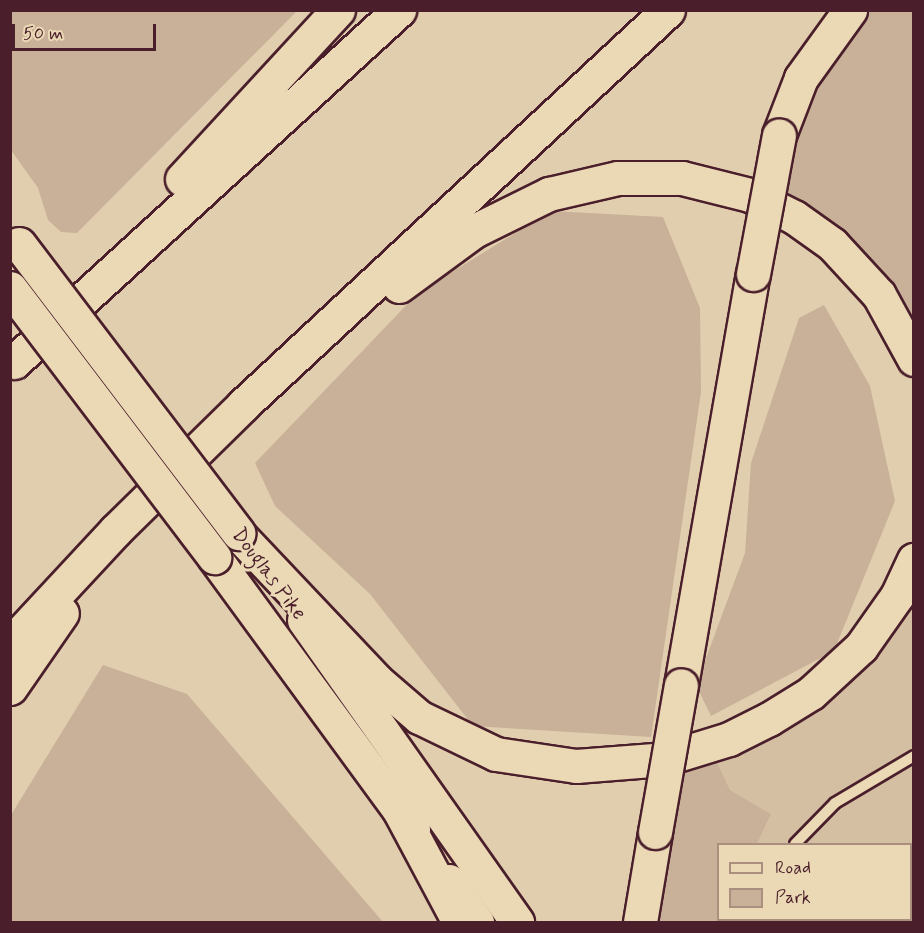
<!DOCTYPE html>
<html>
<head>
<meta charset="utf-8">
<style>
	body { margin:0 }
	#map { position:relative; width:924px; height:933px; overflow:hidden; background:#e1ceae; font-family:Mynerve,sans-serif }
	div>[style] { position:absolute }
	[style*='--x'] { left:calc(var(--x)*1px); top:calc(var(--y)*1px); width:calc(var(--w)*1px); rotate:calc(var(--a)*1deg) }
	.built>* { inset:0; background:#d4bfa3 }
	.green>* { inset:0; background:#c8b198 }
	.roads { filter:drop-shadow(2px 0 #4a1f2b) drop-shadow(-2px 0 #4a1f2b) drop-shadow(0 2px #4a1f2b) drop-shadow(0 -2px #4a1f2b) }
	.service>* { height:10px; margin:-5px; padding:0 5px; transform-origin:5px; border-radius:5px; background:#ebd9b6 }
	.primary>* { height:33px; margin:-16.5px; padding:0 16.5px; transform-origin:16.5px; border-radius:16.5px; background:#ebd9b6 }
	.motorway>* { height:33px; margin:-16.5px; padding:0 16.5px; transform-origin:16.5px; border-radius:16.5px; background:#ebd9b6 }
	.bridges { filter:drop-shadow(2px 0 #4a1f2b) drop-shadow(-2px 0 #4a1f2b) drop-shadow(0 2px #4a1f2b) drop-shadow(0 -2px #4a1f2b) }
	.primary-bridge>* { height:33px; margin:-16.5px; padding:0 16.5px; transform-origin:16.5px; border-radius:16.5px; background:#ebd9b6 }
	.motorway-bridge>* { height:33px; margin:-16.5px; padding:0 16.5px; transform-origin:16.5px; border-radius:16.5px; background:#ebd9b6 }
	span { translate:-50% -50%; white-space:nowrap; text-align:center; line-height:1.15; -webkit-text-stroke:6px #ebd9b6; paint-order:stroke }
	.street-label { font-size:21px; color:#4a1f2b }
	.frame { position:absolute; inset:0; border:12px solid #4a1f2b; pointer-events:none }
	.legend { position:absolute; left:717px; top:843px; width:195px; height:78px; box-sizing:border-box; background:#ebd9b6; border:2px solid #ab8f7e; margin:0; padding:8px 10px; list-style:none; font-size:18px; color:#4a1f2b }
	.legend li { display:flex; align-items:center; gap:12px; height:30px }
	.legend b { width:30px; border:2px solid #ab8f7e }
	.scale { position:absolute; left:12px; top:24px; width:144px; height:27px; box-sizing:border-box; border:3px solid #4a1f2b; border-top:0; padding-left:8px; font-size:18px; line-height:21px; white-space:nowrap; color:#4a1f2b; -webkit-text-stroke:4px #ebd9b6; paint-order:stroke }
</style>
</head>
<body>
<div id="map">
	<div class="built">
		<div style="clip-path:polygon(913px 561px,913px 922px,733px 922px,910px 920px,910px 844px,757px 844px,771px 814px,730px 790px,709px 745px,807px 695px)"></div>
	</div>
	<div class="green">
		<div style="clip-path:polygon(10px 11px,11px 10px,297px 11px,77px 233px,61px 232px,48px 220px,38px 188px,11px 150px)"></div>
		<div style="clip-path:polygon(854px 11px,913px 11px,913px 347px,771px 188px,781px 125px)"></div>
		<div style="clip-path:polygon(551px 211px,663px 217px,700px 308px,701px 392px,651px 737px,473px 726px,370px 594px,275px 506px,255px 463px,418px 293px)"></div>
		<div style="clip-path:polygon(824px 305px,870px 386px,895px 501px,834px 651px,711px 716px,696px 685px,745px 553px,751px 463px,799px 318px)"></div>
		<div style="clip-path:polygon(103px 665px,187px 694px,383px 922px,11px 922px,11px 815px)"></div>
		<div style="clip-path:polygon(709px 745px,730px 790px,771px 814px,757px 844px,718px 844px,718px 920px,733px 922px,644px 922px,671px 756px)"></div>
	</div>
	<div class="roads">
		<div class="service">
			<div style="--x:795;--y:844;--w:57;--a:-45.7"></div>
			<div style="--x:835;--y:803;--w:92;--a:-30.7"></div>
			<div style="--x:764;--y:922;--w:2;--a:-63"></div>
		</div>
		<div class="primary">
			<div style="--x:214;--y:557;--w:337;--a:53.8"></div>
			<div style="--x:304;--y:620;--w:370;--a:54.8"></div>
			<div style="--x:449;--y:881;--w:50;--a:55.7"></div>
		</div>
		<div class="motorway">
			<div style="--x:779;--y:135;--w:61;--a:-68.9"></div>
			<div style="--x:801;--y:78;--w:84;--a:-54.2"></div>
			<div style="--x:182;--y:179;--w:230;--a:-47.3"></div>
			<div style="--x:399;--y:286;--w:93;--a:-36.3"></div>
			<div style="--x:474;--y:231;--w:84;--a:-26.3"></div>
			<div style="--x:549;--y:194;--w:71;--a:-13.1"></div>
			<div style="--x:618;--y:178;--w:64;--a:0"></div>
			<div style="--x:682;--y:178;--w:70;--a:14"></div>
			<div style="--x:750;--y:195;--w:49;--a:26.6"></div>
			<div style="--x:794;--y:217;--w:47;--a:35.4"></div>
			<div style="--x:832;--y:244;--w:69;--a:47.3"></div>
			<div style="--x:879;--y:295;--w:73;--a:61.3"></div>
			<div style="--x:14;--y:362;--w:522;--a:-42.44"></div>
			<div style="--x:241;--y:537;--w:197;--a:46.6"></div>
			<div style="--x:376;--y:680;--w:57;--a:40.7"></div>
			<div style="--x:419;--y:717;--w:85;--a:25.7"></div>
			<div style="--x:496;--y:754;--w:81;--a:8.5"></div>
			<div style="--x:576;--y:766;--w:88;--a:-4.5"></div>
			<div style="--x:664;--y:759;--w:68;--a:-17.1"></div>
			<div style="--x:729;--y:739;--w:45;--a:-26.6"></div>
			<div style="--x:769;--y:719;--w:49;--a:-31.8"></div>
			<div style="--x:811;--y:693;--w:68;--a:-42.6"></div>
			<div style="--x:861;--y:647;--w:62;--a:-54.8"></div>
			<div style="--x:897;--y:596;--w:40;--a:-65"></div>
			<div style="--x:10;--y:644;--w:156;--a:-47.1"></div>
			<div style="--x:116;--y:530;--w:178;--a:-44.5"></div>
			<div style="--x:243;--y:405;--w:580;--a:-42.9"></div>
			<div style="--x:681;--y:685;--w:417;--a:-80.1"></div>
			<div style="--x:10;--y:688;--w:91;--a:-55.3"></div>
			<div style="--x:397;--y:806;--w:132;--a:61.9"></div>
			<div style="--x:640;--y:922;--w:91;--a:-80.5"></div>
		</div>
	</div>
	<div class="bridges">
		<div class="primary-bridge">
			<div style="--x:19;--y:244;--w:363;--a:52.8"></div>
			<div style="--x:10;--y:288;--w:338;--a:52.8"></div>
		</div>
		<div class="motorway-bridge">
			<div style="--x:753;--y:274;--w:141;--a:-79.4"></div>
			<div style="--x:655;--y:832;--w:149;--a:-80"></div>
		</div>
	</div>
	<div class="street-label">
		<span style="left:269px;top:574px;rotate:53deg">Douglas Pike</span>
	</div>
	<div class="frame"></div>
	<ul class="legend">
	<li><b style="height:8px;background:#ebd9b6"></b>Road</li>
	<li><b style="height:16px;background:#c8b198"></b>Park</li>
	</ul>
	<div class="scale">50 m</div>
</div>
</body>
</html>
